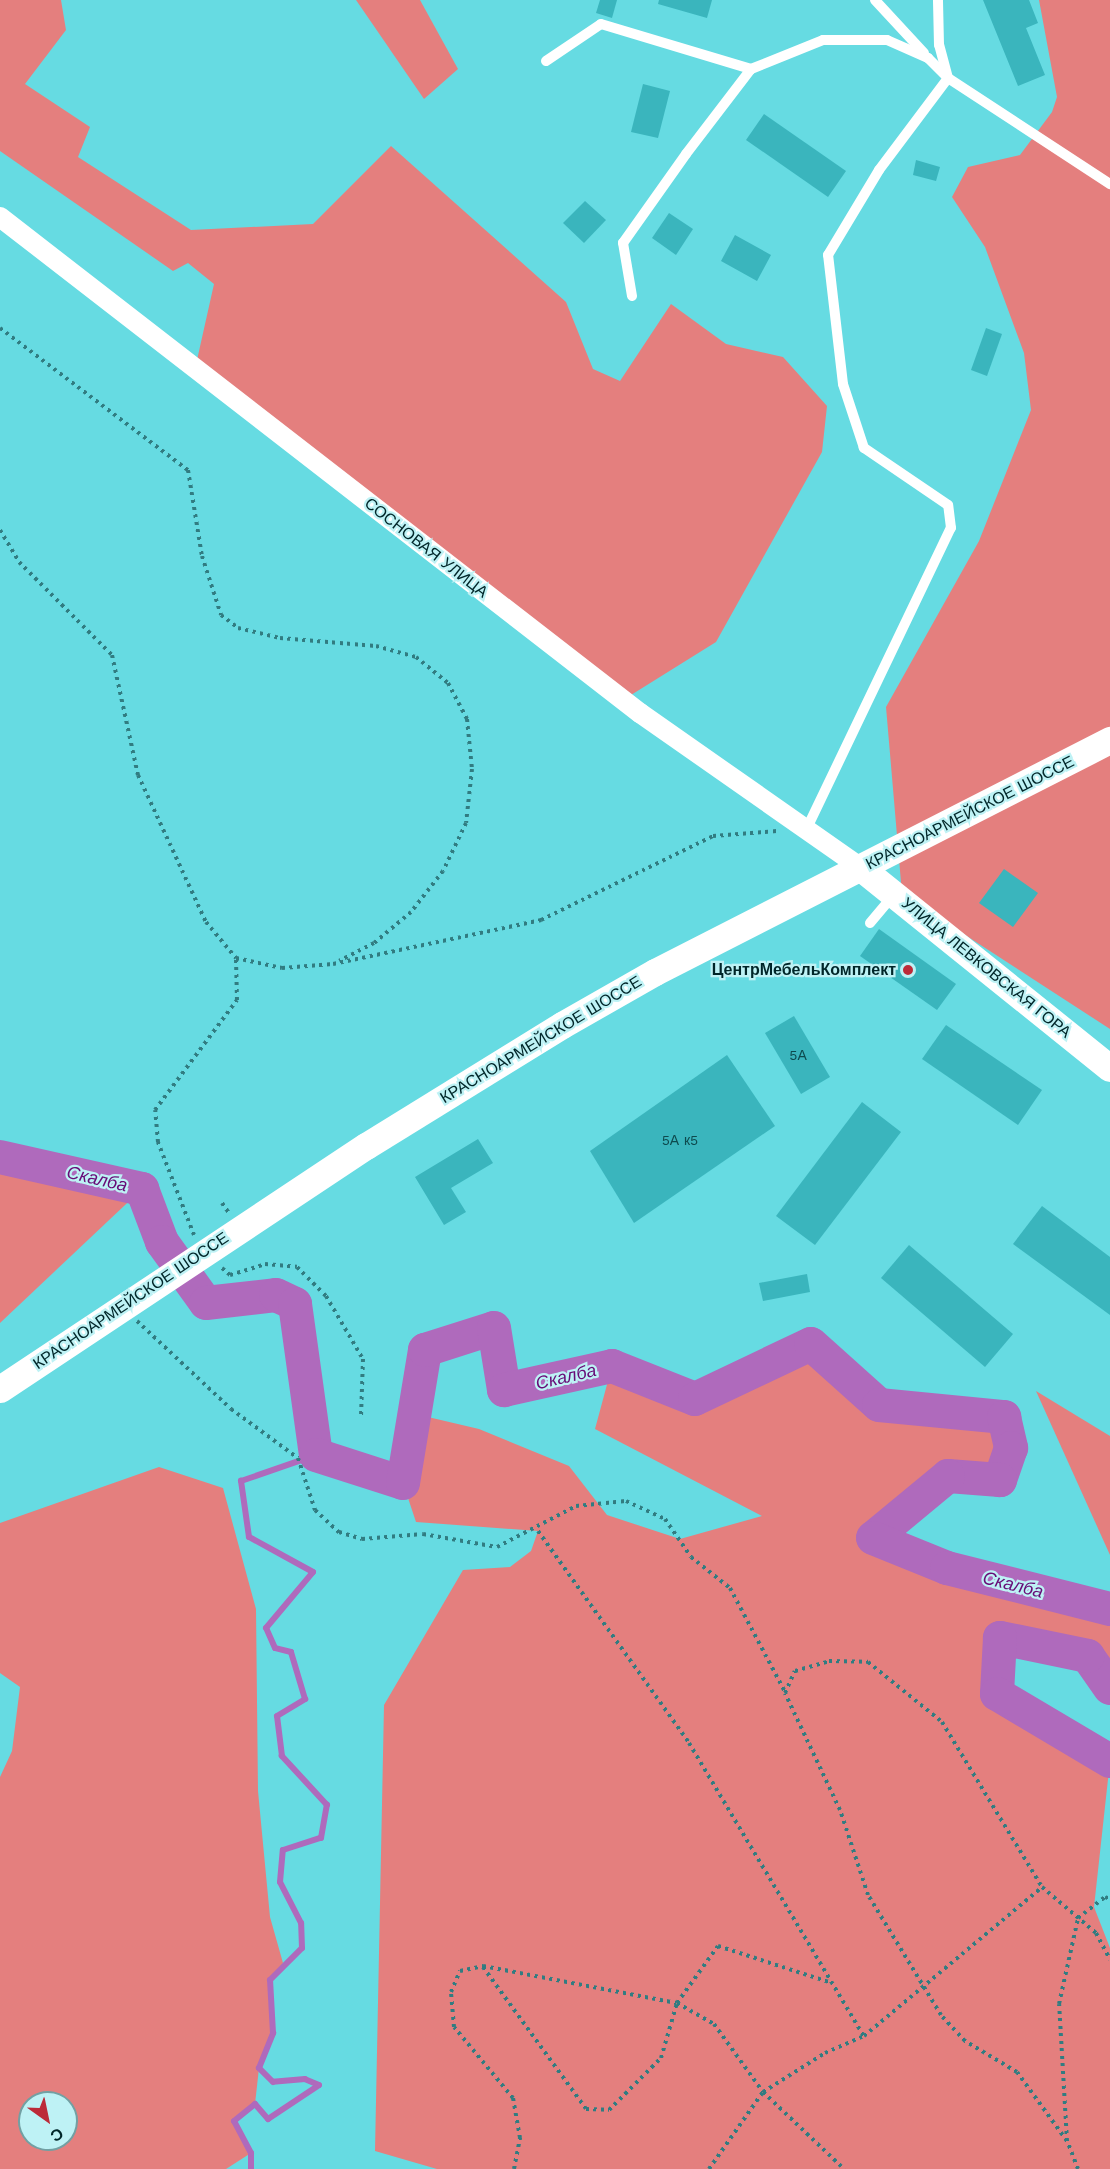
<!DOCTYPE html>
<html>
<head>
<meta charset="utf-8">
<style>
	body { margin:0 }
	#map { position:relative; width:1110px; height:2169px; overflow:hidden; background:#66dbe2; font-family:"Work Sans",sans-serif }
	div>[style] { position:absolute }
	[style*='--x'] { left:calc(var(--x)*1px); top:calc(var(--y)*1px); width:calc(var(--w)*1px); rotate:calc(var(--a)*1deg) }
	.green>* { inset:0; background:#e47f7e }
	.stream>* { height:6px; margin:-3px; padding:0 3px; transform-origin:3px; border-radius:3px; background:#af6abc }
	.river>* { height:34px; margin:-17px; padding:0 17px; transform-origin:17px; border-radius:17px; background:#af6abc }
	.building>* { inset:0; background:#3ab5bd }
	.path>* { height:4px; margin-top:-2px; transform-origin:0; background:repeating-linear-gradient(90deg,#317c81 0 3px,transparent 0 7.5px) }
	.lane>* { height:10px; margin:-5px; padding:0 5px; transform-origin:5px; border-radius:5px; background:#fff }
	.street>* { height:20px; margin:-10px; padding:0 10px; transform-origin:10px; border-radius:10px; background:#fff }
	.secondary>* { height:27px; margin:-13.5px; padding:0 13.5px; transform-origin:13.5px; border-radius:13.5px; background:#fff }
	.dots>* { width:16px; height:16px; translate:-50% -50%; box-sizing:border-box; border:3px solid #bef2f5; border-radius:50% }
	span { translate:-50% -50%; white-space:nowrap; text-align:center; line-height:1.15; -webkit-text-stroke:4.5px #bef2f5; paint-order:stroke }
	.number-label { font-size:14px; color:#0e4a4e }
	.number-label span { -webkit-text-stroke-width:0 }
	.street-label { font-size:16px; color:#002629 }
	.poi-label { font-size:16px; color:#002629; font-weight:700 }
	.right { translate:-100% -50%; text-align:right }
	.water-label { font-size:18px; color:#670c76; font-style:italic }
	.north { position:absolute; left:18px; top:2091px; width:60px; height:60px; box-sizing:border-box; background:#bef2f5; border:2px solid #72a0a3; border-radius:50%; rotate:147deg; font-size:16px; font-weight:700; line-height:24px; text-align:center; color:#002629 }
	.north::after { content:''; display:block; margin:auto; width:21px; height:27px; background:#bc2b39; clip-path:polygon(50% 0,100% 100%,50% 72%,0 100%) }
</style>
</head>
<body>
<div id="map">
	<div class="green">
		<div style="clip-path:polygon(0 0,61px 0,66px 30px,25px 84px,90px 127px,78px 157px,191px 230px,313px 224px,391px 146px,566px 302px,593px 369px,620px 381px,671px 304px,726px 344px,783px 357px,827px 406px,822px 452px,716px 642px,631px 695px,197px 360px,214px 284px,188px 263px,173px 271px,0 151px)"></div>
		<div style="clip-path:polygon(356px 0,420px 0,458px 69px,424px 99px)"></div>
		<div style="clip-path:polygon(1039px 0,1110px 0,1110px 1029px,902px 894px,886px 707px,979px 541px,1031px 410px,1024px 353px,985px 247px,952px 197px,968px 167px,1020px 155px,1052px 112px,1057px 97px)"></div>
		<div style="clip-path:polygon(0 1157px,142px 1189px,0 1323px)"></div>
		<div style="clip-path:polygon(811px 1344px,879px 1405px,1004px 1417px,1011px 1448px,1000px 1480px,948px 1476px,873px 1538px,947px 1568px,1110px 1609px,1110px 1688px,1088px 1656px,1001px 1638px,997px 1694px,1110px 1761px,1094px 1907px,1110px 1948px,1110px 2169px,437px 2169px,375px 2151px,384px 1705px,463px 1570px,510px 1567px,531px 1551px,538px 1531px,416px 1522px,403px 1483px,428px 1417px,479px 1429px,569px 1466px,607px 1515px,680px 1539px,762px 1516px,595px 1429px,612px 1366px,695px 1399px)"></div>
		<div style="clip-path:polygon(1036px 1391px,1110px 1436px,1110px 1555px)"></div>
		<div style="clip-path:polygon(evenodd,159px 1467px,223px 1488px,256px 1609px,258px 1791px,270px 1917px,283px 1963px,270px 1980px,273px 2033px,259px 2068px,255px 2104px,234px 2121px,251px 2153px,226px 2169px,0 2169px,0 1777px,12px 1751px,20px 1687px,0 1673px,0 1523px,159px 1467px,30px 2103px,66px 2103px,66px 2139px,30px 2139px,30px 2103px)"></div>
	</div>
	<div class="stream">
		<div style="--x:251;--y:2169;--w:16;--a:-90"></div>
		<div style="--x:251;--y:2153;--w:36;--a:-118"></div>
		<div style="--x:234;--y:2121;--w:27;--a:-39"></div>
		<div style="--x:255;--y:2104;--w:20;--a:49"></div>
		<div style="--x:268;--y:2119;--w:61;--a:-33.7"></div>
		<div style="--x:319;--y:2085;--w:15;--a:-157"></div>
		<div style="--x:305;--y:2079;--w:32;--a:175"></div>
		<div style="--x:273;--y:2082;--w:20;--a:-135"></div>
		<div style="--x:259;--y:2068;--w:38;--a:-68"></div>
		<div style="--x:273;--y:2033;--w:53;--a:-93.2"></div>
		<div style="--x:270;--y:1980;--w:45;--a:-45"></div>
		<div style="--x:302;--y:1948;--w:25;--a:-92"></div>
		<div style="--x:301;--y:1923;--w:46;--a:-117.1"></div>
		<div style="--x:280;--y:1882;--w:32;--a:-85"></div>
		<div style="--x:283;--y:1850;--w:40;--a:-18"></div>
		<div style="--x:321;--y:1838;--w:34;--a:-80"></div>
		<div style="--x:327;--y:1805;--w:67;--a:-132.6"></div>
		<div style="--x:282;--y:1756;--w:40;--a:-97.1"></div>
		<div style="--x:277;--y:1716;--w:33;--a:-31"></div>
		<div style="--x:305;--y:1699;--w:49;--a:-106.6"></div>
		<div style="--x:291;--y:1652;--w:16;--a:-166"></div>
		<div style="--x:275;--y:1648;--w:22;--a:-114"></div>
		<div style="--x:266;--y:1628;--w:73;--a:-50"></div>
		<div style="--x:313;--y:1572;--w:73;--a:-151.3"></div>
		<div style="--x:249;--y:1537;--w:57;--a:-98.1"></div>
		<div style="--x:241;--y:1481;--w:79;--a:-19.1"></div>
	</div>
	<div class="river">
		<div style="--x:0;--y:1157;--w:146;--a:12.7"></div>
		<div style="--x:142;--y:1189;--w:57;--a:69.3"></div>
		<div style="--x:162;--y:1242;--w:75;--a:54.2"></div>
		<div style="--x:206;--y:1303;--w:70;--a:-6.5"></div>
		<div style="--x:276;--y:1295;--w:21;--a:25"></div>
		<div style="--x:295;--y:1304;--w:152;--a:82.1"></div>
		<div style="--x:316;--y:1455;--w:91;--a:17.8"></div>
		<div style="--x:403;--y:1483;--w:135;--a:-80.6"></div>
		<div style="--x:425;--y:1350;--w:72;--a:-17.7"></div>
		<div style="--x:494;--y:1328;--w:63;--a:80.8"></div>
		<div style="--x:504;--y:1390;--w:111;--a:-12.5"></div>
		<div style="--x:612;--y:1366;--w:89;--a:21.7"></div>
		<div style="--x:695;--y:1399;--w:128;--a:-25.4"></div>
		<div style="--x:811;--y:1344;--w:91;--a:41.9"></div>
		<div style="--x:879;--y:1405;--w:126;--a:5.5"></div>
		<div style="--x:1004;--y:1417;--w:32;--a:77"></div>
		<div style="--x:1011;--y:1448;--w:34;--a:109"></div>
		<div style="--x:1000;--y:1480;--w:52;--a:-175.6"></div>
		<div style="--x:948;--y:1476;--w:97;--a:140.4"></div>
		<div style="--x:873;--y:1538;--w:80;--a:22.1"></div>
		<div style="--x:947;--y:1568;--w:168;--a:14.1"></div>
		<div style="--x:1110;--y:1688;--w:39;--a:-125"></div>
		<div style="--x:1088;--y:1656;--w:90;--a:-168.4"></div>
		<div style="--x:1000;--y:1638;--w:56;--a:93.1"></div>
		<div style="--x:997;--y:1694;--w:131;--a:30.7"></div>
	</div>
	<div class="building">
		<div style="clip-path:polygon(600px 0,617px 0,612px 18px,596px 13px)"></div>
		<div style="clip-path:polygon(659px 0,712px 0,707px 18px,658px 4px)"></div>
		<div style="clip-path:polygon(983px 0,1029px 0,1038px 23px,1026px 28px,1045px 75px,1018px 86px)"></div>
		<div style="clip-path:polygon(643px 84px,670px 91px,658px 138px,631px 132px)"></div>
		<div style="clip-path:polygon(764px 114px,846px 171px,828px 197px,746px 140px)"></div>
		<div style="clip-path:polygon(916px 160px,940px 167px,936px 181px,913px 175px)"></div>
		<div style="clip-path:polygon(585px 201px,606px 220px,584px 243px,563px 223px)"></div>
		<div style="clip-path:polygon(669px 213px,693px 229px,676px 255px,652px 238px)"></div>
		<div style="clip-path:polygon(735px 235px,771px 255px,757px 281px,721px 261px)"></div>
		<div style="clip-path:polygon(986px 328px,1002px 334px,987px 376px,971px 370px)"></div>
		<div style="clip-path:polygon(1004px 869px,1038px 893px,1013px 927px,979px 903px)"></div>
		<div style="clip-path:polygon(879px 929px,956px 984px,937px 1010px,860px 956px)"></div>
		<div style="clip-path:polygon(794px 1016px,830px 1077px,801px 1094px,765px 1033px)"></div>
		<div style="clip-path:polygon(946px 1025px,1042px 1090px,1018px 1125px,922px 1059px)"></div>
		<div style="clip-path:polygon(727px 1055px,775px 1126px,634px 1223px,590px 1151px)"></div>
		<div style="clip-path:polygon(862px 1102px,901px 1132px,815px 1245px,776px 1216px)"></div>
		<div style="clip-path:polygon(478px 1139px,493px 1163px,451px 1188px,466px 1212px,444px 1225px,415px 1177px)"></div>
		<div style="clip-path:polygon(1042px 1206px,1110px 1257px,1110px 1315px,1013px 1244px)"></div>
		<div style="clip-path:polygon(909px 1245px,1013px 1334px,985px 1367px,881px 1278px)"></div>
		<div style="clip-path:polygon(807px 1274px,810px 1292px,763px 1301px,759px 1283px)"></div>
	</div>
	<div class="path">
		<div style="--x:0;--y:328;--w:236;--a:37.1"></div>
		<div style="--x:188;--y:470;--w:87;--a:80.8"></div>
		<div style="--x:202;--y:556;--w:62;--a:72.1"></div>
		<div style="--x:221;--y:615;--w:21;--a:37"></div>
		<div style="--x:238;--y:628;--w:43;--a:13.4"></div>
		<div style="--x:280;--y:638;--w:96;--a:4.8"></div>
		<div style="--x:376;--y:646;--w:41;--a:15.4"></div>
		<div style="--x:416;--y:657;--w:41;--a:39.1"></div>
		<div style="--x:448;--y:683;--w:41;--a:62.2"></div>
		<div style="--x:467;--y:719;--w:50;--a:84.3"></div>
		<div style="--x:472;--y:769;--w:54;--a:96.3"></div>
		<div style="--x:466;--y:823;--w:53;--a:115.6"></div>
		<div style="--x:443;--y:871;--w:52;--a:128"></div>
		<div style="--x:411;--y:912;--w:48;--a:140"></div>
		<div style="--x:374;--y:943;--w:39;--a:153"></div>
		<div style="--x:0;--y:530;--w:37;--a:59"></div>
		<div style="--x:19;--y:562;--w:132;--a:45"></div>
		<div style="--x:112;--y:655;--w:123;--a:77.8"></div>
		<div style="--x:138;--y:775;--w:162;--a:65.2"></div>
		<div style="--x:206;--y:922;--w:47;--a:50.2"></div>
		<div style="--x:236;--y:958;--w:47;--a:12.3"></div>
		<div style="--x:282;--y:968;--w:51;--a:-4.5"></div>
		<div style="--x:333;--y:964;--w:213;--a:-11.9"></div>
		<div style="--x:541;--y:920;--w:191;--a:-26"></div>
		<div style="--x:713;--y:836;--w:64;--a:-4.5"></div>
		<div style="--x:222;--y:1203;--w:12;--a:55"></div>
		<div style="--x:194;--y:1235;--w:100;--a:-111.2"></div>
		<div style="--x:158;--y:1142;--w:32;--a:-95"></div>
		<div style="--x:155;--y:1110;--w:137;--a:-53.3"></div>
		<div style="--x:237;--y:1000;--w:42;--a:-91.4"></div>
		<div style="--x:222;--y:1268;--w:11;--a:41"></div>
		<div style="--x:230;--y:1275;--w:37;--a:-17"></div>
		<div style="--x:265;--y:1264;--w:32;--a:5"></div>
		<div style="--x:297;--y:1267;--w:41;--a:45"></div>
		<div style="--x:326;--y:1296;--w:73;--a:59.6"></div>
		<div style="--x:363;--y:1359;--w:57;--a:92"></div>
		<div style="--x:137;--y:1321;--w:129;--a:43.1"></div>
		<div style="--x:231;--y:1409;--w:83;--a:36.2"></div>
		<div style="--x:298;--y:1458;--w:55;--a:71.9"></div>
		<div style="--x:315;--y:1510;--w:33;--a:43"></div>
		<div style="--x:339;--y:1532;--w:24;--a:17"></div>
		<div style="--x:362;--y:1539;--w:61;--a:-4.7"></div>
		<div style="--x:423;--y:1534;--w:75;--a:10"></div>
		<div style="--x:497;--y:1547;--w:89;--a:-27.4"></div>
		<div style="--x:576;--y:1506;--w:50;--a:-5.7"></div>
		<div style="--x:626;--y:1501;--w:43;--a:24.8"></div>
		<div style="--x:665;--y:1519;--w:46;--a:55.6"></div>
		<div style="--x:691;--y:1557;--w:50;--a:38.5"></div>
		<div style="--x:730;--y:1588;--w:118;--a:62.1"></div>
		<div style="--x:538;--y:1531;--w:260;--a:54.5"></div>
		<div style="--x:689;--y:1743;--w:341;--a:59.2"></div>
		<div style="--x:483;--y:1967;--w:175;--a:54"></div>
		<div style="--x:586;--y:2109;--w:23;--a:2"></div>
		<div style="--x:609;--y:2110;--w:74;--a:-45"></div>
		<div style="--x:661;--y:2058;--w:57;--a:-73.8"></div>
		<div style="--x:677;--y:2003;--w:70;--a:-54.3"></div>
		<div style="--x:718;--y:1946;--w:117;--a:18"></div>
		<div style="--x:1067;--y:2141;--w:137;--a:-93.3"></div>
		<div style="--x:1059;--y:2004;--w:88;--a:-77.5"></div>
		<div style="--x:1078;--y:1918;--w:34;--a:-38"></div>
		<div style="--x:1105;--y:1897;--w:5;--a:22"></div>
		<div style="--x:514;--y:2169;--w:32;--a:-79"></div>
		<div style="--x:520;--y:2138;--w:41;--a:-99.9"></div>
		<div style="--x:513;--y:2098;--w:92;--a:-129.7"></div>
		<div style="--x:454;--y:2027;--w:35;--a:-95"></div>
		<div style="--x:451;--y:1992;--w:23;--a:-67"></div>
		<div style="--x:460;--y:1971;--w:24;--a:-12"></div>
		<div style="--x:483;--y:1966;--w:197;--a:10.8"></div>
		<div style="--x:677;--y:2003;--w:43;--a:29.6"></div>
		<div style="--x:714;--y:2024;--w:84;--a:54.2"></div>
		<div style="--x:763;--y:2092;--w:112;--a:43.5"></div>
		<div style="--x:709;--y:2169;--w:94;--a:-55"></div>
		<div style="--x:763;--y:2092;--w:73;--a:-32.2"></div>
		<div style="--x:825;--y:2053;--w:43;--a:-23.6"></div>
		<div style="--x:864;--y:2036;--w:232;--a:-39.9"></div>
		<div style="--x:1078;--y:2169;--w:30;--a:-111"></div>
		<div style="--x:1067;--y:2141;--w:85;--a:-125.9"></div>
		<div style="--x:1017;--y:2072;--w:61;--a:-149.2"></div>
		<div style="--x:965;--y:2041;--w:35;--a:-133"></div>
		<div style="--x:941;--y:2015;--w:140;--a:-121.3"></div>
		<div style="--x:868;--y:1895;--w:89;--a:-108.2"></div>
		<div style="--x:840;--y:1810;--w:129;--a:-115.2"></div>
		<div style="--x:785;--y:1693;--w:24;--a:-66"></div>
		<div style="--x:795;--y:1671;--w:35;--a:-16"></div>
		<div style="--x:829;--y:1661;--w:39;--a:1"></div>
		<div style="--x:868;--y:1662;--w:95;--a:39"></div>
		<div style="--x:942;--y:1722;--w:193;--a:58.8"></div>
		<div style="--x:1042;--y:1887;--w:71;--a:40.4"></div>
		<div style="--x:1096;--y:1933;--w:30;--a:62"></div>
	</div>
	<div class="lane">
		<div style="--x:875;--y:0;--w:72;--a:47.2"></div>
		<div style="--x:546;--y:61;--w:66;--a:-33.9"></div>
		<div style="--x:601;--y:24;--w:157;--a:16.7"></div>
		<div style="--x:632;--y:296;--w:54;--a:-99.6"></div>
		<div style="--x:623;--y:243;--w:109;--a:-54.7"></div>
		<div style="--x:686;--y:154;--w:107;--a:-52.6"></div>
		<div style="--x:751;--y:69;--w:78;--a:-21.9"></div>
		<div style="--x:823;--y:40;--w:64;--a:0"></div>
		<div style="--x:887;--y:40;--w:45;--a:23.7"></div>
		<div style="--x:928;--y:58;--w:28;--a:45"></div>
		<div style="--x:948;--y:78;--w:194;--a:33.2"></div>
		<div style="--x:807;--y:828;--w:333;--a:-64.4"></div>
		<div style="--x:951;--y:528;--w:23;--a:-97"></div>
		<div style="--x:948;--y:505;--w:102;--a:-145.8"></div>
		<div style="--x:864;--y:448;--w:67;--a:-108.2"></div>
		<div style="--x:843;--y:384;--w:130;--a:-96.6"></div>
		<div style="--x:828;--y:255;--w:99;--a:-59"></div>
		<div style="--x:879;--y:170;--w:115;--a:-53.1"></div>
		<div style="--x:948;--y:78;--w:34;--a:-105"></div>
		<div style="--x:939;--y:45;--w:45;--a:-91.3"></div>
		<div style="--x:870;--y:923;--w:35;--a:-50"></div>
	</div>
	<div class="street">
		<div style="--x:0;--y:217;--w:810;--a:37.78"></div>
		<div style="--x:640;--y:713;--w:270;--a:35"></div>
	</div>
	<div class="secondary">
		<div style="--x:861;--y:868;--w:319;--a:38.8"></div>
		<div style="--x:0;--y:1389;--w:439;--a:-33.6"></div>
		<div style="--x:366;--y:1146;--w:230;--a:-31.7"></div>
		<div style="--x:562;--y:1025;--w:107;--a:-29.7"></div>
		<div style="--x:655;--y:972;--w:511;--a:-27.02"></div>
	</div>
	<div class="dots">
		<div style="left:908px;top:970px;background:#bc2b39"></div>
	</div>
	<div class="number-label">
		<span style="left:798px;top:1055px">5А</span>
		<span style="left:680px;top:1140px">5А к5</span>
	</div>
	<div class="street-label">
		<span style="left:426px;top:548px;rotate:38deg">СОСНОВАЯ УЛИЦА</span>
		<span style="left:970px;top:813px;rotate:-27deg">КРАСНОАРМЕЙСКОЕ ШОССЕ</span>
		<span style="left:986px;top:968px;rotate:39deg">УЛИЦА ЛЕВКОВСКАЯ ГОРА</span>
		<span style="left:541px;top:1040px;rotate:-31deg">КРАСНОАРМЕЙСКОЕ ШОССЕ</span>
		<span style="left:131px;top:1301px;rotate:-34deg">КРАСНОАРМЕЙСКОЕ ШОССЕ</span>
	</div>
	<div class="poi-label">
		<span class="right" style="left:896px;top:970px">ЦентрМебельКомплект</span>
	</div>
	<div class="water-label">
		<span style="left:97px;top:1179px;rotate:13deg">Скалба</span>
		<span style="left:566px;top:1377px;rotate:-13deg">Скалба</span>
		<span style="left:1013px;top:1585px;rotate:14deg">Скалба</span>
	</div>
	<div class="north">С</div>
</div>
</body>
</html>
